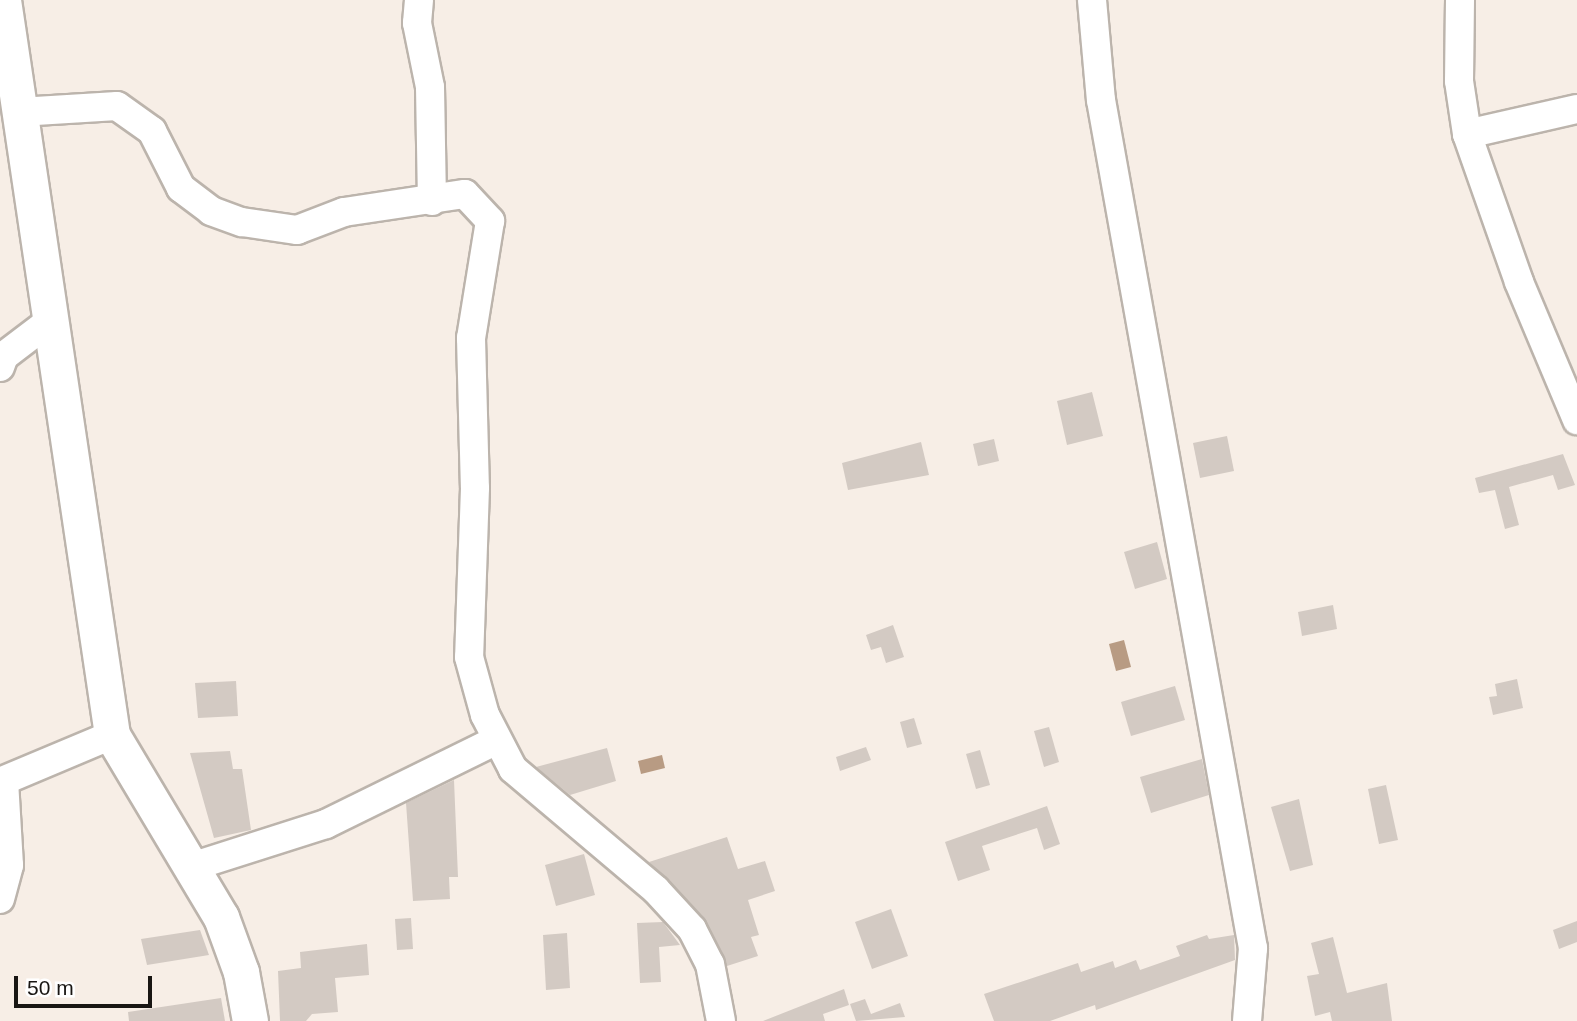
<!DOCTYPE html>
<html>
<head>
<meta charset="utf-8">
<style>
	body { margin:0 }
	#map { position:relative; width:1577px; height:1021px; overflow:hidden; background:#f7eee6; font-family:Arial,sans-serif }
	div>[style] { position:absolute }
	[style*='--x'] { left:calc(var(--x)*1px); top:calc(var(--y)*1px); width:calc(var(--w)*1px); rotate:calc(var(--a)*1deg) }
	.water>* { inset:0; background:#b89b83 }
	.building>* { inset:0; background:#d3cac3 }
	.roads { filter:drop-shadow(2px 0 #bcb4ac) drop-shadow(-2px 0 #bcb4ac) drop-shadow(0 2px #bcb4ac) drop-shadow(0 -2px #bcb4ac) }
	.minor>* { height:28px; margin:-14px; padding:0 14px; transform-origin:14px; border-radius:14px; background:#fff }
	.major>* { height:35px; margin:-17.5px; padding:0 17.5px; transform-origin:17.5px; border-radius:17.5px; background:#fff }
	span { translate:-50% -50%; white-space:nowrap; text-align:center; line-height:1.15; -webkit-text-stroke:5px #fff; paint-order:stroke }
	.scale { position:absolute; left:14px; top:976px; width:138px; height:32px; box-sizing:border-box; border:4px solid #191613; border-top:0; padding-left:9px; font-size:21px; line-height:24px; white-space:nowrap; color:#191613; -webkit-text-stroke:5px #fff; paint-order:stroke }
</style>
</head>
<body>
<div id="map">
	<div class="water">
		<div style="clip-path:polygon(1124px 640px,1131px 667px,1116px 671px,1109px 644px)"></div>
		<div style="clip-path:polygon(662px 755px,665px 768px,641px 774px,638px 761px)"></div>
	</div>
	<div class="building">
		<div style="clip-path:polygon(1092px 392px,1103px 436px,1067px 445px,1057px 401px)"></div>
		<div style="clip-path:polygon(1227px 436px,1234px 471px,1200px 478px,1193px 443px)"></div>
		<div style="clip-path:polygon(994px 439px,999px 461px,978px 466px,973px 444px)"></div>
		<div style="clip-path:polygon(921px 442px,929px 475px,848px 490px,842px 463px)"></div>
		<div style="clip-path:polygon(1563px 454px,1575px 485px,1558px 490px,1553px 475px,1509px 487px,1519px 525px,1505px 529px,1495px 490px,1479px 493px,1475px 478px)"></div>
		<div style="clip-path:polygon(1157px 542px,1167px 579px,1135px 589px,1124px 552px)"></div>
		<div style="clip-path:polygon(1333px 605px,1337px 629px,1302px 636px,1298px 612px)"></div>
		<div style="clip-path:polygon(893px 625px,904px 657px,886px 663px,881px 647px,871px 650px,866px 635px)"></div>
		<div style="clip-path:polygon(1517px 679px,1523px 708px,1493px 715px,1489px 697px,1497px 696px,1495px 684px)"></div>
		<div style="clip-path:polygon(236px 681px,238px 716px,198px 718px,195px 683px)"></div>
		<div style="clip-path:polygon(1175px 686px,1185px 720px,1131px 736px,1121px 702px)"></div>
		<div style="clip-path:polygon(914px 718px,922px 744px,907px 748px,900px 722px)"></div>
		<div style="clip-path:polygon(1049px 727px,1059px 762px,1044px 767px,1034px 731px)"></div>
		<div style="clip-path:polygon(866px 747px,871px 760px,840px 771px,836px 757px)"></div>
		<div style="clip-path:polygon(607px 748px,616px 781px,570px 795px,536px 767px)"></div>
		<div style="clip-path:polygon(980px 750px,990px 785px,976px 789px,966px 754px)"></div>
		<div style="clip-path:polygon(230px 751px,233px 769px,242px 769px,251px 830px,214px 838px,190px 753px)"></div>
		<div style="clip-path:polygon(1202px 759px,1209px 795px,1151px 813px,1140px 777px)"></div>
		<div style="clip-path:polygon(454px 780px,458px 877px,449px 877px,450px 899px,413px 901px,406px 803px)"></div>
		<div style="clip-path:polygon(1386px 785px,1398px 840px,1379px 844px,1368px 789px)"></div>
		<div style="clip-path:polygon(1299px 799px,1313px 865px,1290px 871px,1271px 807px)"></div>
		<div style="clip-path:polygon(1047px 806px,1060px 844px,1044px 850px,1037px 828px,982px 846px,990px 870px,958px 881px,945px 842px)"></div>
		<div style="clip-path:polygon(727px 837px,738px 869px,765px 861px,775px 891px,748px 900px,759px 935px,751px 937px,758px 956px,727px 966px,704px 918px,649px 862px)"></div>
		<div style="clip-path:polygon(584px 854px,595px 895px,556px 906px,545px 865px)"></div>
		<div style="clip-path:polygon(891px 909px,908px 956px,872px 969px,855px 922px)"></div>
		<div style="clip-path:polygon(411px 918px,413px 949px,397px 950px,395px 919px)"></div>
		<div style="clip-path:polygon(1577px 921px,1577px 942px,1559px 949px,1553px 930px)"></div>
		<div style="clip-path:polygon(663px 922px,680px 945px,659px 947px,661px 982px,640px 983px,637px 923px)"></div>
		<div style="clip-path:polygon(200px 930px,209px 955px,147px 965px,141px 939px)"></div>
		<div style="clip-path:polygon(567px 933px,570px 988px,546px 990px,543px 935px)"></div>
		<div style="clip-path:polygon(1207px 935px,1209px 939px,1234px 935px,1235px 960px,1096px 1010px,1095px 1005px,1050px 1021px,994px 1021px,984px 994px,1078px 963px,1081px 972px,1113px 961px,1115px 968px,1136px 960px,1140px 970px,1180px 956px,1176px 946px)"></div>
		<div style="clip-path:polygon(1333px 937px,1347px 993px,1387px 983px,1392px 1021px,1332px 1021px,1330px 1012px,1315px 1016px,1307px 976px,1319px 974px,1311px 943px)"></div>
		<div style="clip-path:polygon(367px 944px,369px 975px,335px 978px,338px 1012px,312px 1014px,306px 1021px,280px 1021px,278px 971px,301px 968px,300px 952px)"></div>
		<div style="clip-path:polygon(844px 989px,849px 1005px,823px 1014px,825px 1021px,763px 1021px)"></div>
		<div style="clip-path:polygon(221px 998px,225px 1021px,129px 1021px,128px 1012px)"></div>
		<div style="clip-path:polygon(865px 999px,871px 1014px,900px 1003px,905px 1017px,856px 1021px,850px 1004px)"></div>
	</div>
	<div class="roads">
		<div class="minor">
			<div style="--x:419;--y:0;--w:23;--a:95"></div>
			<div style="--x:417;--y:23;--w:65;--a:78.5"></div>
			<div style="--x:430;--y:87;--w:114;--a:89"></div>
			<div style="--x:1092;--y:0;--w:100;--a:84.9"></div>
			<div style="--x:1101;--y:100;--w:862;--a:79.84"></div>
			<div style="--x:1253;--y:948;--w:73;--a:94.7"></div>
			<div style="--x:1460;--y:0;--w:81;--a:90.7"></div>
			<div style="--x:1459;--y:81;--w:54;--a:81.4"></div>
			<div style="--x:1467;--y:134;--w:157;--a:70.6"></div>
			<div style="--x:1519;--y:282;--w:150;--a:67.2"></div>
			<div style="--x:19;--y:112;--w:98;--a:-3.5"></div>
			<div style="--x:117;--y:106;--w:43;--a:35.5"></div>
			<div style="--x:152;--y:131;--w:64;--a:63"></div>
			<div style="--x:181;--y:188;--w:38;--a:37"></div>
			<div style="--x:211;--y:211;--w:33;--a:20"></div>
			<div style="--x:242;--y:222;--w:56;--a:8.3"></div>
			<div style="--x:297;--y:230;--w:50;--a:-21"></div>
			<div style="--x:344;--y:212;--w:122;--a:-8.5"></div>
			<div style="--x:465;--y:194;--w:37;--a:47"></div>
			<div style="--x:490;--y:221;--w:119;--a:99.2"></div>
			<div style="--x:471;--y:338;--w:150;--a:88.5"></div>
			<div style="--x:475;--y:488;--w:169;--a:92"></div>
			<div style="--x:469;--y:657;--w:60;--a:74.6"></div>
			<div style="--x:485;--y:715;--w:61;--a:62.6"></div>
			<div style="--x:513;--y:769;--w:187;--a:40.2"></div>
			<div style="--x:656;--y:890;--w:53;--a:47.3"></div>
			<div style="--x:692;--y:929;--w:39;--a:63"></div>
			<div style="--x:710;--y:964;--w:58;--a:79.1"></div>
			<div style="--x:1467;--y:134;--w:113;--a:-12.8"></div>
			<div style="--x:0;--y:367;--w:12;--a:-70"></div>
			<div style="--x:4;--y:356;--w:58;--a:-37.3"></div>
			<div style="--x:0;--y:782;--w:121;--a:-22.8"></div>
			<div style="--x:191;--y:867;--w:142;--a:-17.7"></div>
			<div style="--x:326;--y:824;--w:188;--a:-26.2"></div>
			<div style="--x:0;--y:899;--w:35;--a:-75"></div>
			<div style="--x:9;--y:865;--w:84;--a:-93.4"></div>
		</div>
		<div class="major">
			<div style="--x:3;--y:0;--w:743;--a:81.56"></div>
			<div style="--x:112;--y:735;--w:212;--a:59.1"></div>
			<div style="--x:221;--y:917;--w:59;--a:70"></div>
			<div style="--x:241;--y:972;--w:50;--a:79.6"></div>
		</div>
	</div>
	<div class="scale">50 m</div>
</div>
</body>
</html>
